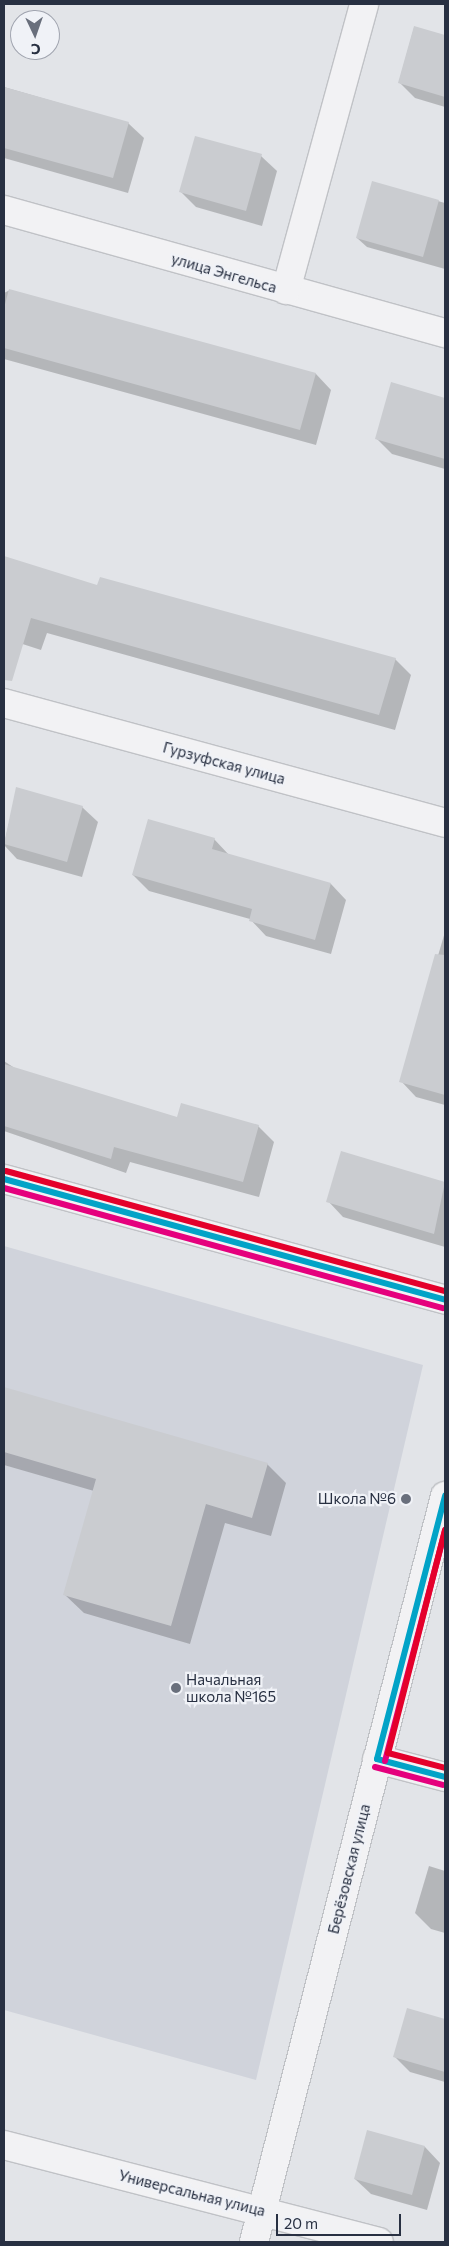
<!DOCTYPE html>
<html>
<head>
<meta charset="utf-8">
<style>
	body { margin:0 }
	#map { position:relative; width:449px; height:2246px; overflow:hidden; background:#e2e4e8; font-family:Commissioner,sans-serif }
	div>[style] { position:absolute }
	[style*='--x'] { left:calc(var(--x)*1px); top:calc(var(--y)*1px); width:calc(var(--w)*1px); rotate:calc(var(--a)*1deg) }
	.built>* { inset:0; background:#d0d3db }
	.shadow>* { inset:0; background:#0003 }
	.building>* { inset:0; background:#caccd0 }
	.roads { filter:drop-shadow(1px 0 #c0c2c6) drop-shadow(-1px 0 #c0c2c6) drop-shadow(0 1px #c0c2c6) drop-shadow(0 -1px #c0c2c6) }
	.minor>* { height:28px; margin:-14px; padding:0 14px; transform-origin:14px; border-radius:14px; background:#f2f2f4 }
	.bus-1>* { height:6px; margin:-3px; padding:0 3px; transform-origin:3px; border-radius:3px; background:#02a3c7 }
	.bus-2>* { height:6px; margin:-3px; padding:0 3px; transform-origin:3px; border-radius:3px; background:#e5007d }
	.bus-3>* { height:6px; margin:-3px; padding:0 3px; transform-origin:3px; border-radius:3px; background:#e4002b }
	.dots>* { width:14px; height:14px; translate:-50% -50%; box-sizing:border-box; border:2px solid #f0f2f7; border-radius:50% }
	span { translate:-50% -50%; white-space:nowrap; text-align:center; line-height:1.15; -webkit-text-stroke:4.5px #f0f2f7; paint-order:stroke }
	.street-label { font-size:15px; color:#283042 }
	.poi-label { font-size:15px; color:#283042 }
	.right { translate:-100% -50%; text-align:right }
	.left { translate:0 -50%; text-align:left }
	.frame { position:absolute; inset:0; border:5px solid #283042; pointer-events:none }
	.north { position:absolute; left:10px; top:10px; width:50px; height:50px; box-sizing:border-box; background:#f0f2f7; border:1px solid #a0a4af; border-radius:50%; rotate:177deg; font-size:14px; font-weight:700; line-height:20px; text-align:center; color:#283042 }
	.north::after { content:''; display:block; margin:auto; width:18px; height:22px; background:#696f7c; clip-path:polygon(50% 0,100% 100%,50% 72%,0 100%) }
	.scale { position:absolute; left:276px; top:2214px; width:125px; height:22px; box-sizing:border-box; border:2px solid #283042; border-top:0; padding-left:6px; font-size:15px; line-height:18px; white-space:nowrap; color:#283042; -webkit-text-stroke:4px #f0f2f7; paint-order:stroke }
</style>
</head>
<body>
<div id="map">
	<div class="built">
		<div style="clip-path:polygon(4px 1246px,423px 1365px,256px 2080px,4px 2010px)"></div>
	</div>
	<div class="shadow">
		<div style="clip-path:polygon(414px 28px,445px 36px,445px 107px,415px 98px,399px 82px)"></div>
		<div style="clip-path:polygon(4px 87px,128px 123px,144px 138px,128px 193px,4px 158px)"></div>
		<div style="clip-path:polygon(261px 156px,277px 171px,262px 226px,196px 207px,181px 192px)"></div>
		<div style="clip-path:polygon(373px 183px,445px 203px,445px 269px,367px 247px,357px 238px)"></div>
		<div style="clip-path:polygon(10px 290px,316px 374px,331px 390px,316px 445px,4px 359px,4px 293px)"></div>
		<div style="clip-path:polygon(392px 384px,445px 399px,445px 469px,392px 454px,377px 439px)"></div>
		<div style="clip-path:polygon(4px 557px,98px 587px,395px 659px,411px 675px,395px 730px,47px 633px,41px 650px,4px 638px)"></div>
		<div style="clip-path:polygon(17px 788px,82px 807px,98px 822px,82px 877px,17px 859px,4px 845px)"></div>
		<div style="clip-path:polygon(214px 839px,230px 856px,331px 884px,346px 900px,331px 954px,266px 936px,250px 919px,149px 891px,133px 875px)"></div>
		<div style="clip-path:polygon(445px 932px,445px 1105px,416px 1097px,401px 1081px)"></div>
		<div style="clip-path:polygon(4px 1061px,16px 1069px,178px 1118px,258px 1126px,274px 1142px,259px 1197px,130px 1162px,126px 1173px,4px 1131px)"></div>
		<div style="clip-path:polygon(342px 1153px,445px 1183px,445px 1247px,343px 1217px,328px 1201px)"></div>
		<div style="clip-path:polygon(4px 1388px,267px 1464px,286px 1483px,271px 1536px,225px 1523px,190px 1644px,84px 1613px,64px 1594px,94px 1491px,4px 1465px)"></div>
		<div style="clip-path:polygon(429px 1866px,445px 1871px,445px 1933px,431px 1929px,415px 1913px)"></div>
		<div style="clip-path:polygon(408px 2010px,445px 2021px,445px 2082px,410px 2072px,395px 2057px)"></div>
		<div style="clip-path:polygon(368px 2131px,425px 2147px,440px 2163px,427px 2210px,371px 2194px,355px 2179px)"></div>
	</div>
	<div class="building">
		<div style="clip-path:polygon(414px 26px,445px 35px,445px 97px,398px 83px)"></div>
		<div style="clip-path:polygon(4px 87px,129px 122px,113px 178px,4px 148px)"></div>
		<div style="clip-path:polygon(195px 136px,262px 154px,246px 211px,179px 192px)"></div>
		<div style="clip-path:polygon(372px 181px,439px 200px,423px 257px,356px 238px)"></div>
		<div style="clip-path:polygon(9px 289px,316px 373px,300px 430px,4px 348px,4px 308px)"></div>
		<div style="clip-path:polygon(391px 382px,445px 398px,445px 459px,375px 439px)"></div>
		<div style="clip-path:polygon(4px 556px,97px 585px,100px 577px,396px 658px,379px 715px,31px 618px,12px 681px,4px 680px)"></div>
		<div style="clip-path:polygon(16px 787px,83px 806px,67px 862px,4px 844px)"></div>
		<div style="clip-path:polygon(148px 819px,215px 838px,212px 849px,331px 883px,315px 940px,249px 921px,252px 909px,132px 875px)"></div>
		<div style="clip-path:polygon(435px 954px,445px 955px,445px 1095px,399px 1082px)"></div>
		<div style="clip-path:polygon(4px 1064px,177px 1117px,181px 1103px,259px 1125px,243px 1182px,114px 1147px,111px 1159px,4px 1126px)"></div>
		<div style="clip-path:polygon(341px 1151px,445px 1182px,434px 1234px,326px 1202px)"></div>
		<div style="clip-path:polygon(4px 1387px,268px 1463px,252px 1518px,206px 1504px,171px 1626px,63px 1595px,96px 1479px,4px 1452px)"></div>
		<div style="clip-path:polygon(407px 2008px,445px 2019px,445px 2072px,393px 2057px)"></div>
		<div style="clip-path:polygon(367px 2130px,425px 2146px,412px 2195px,354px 2179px)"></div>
	</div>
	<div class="roads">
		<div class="minor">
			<div style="--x:4;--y:210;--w:458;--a:15.6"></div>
			<div style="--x:286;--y:290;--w:296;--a:-74.7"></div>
			<div style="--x:4;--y:703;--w:457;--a:15.2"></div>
			<div style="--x:4;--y:1179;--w:457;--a:15.3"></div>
			<div style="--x:377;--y:1759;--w:70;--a:14.8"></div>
			<div style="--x:4;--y:2145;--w:387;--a:14.5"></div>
			<div style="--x:254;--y:2242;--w:770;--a:-75.64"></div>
		</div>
	</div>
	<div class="bus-1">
		<div style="--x:4;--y:1179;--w:457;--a:15.3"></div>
		<div style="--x:377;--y:1759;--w:272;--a:-75.5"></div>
		<div style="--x:377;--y:1759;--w:70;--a:14.8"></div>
	</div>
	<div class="bus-2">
		<div style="--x:4;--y:1188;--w:455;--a:15.3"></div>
		<div style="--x:385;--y:1761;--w:239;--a:-75.4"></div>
		<div style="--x:375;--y:1767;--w:70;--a:14.8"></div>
	</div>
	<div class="bus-3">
		<div style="--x:6;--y:1171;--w:455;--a:15.3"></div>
		<div style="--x:445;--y:1530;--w:230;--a:104.3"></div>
		<div style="--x:388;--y:1753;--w:59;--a:14.7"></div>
	</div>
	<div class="dots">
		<div style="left:406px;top:1499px;background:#696f7c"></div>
		<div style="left:176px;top:1688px;background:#696f7c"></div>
	</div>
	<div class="street-label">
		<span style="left:224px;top:273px;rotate:16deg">улица Энгельса</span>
		<span style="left:224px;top:763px;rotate:15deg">Гурзуфская улица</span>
		<span style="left:349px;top:1869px;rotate:-76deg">Берёзовская улица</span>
		<span style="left:192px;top:2193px;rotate:14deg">Универсальная улица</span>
	</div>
	<div class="poi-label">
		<span class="right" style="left:396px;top:1499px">Школа №6</span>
		<span class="left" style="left:186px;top:1688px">Начальная<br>школа №165</span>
	</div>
	<div class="frame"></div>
	<div class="north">С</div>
	<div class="scale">20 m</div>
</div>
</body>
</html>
